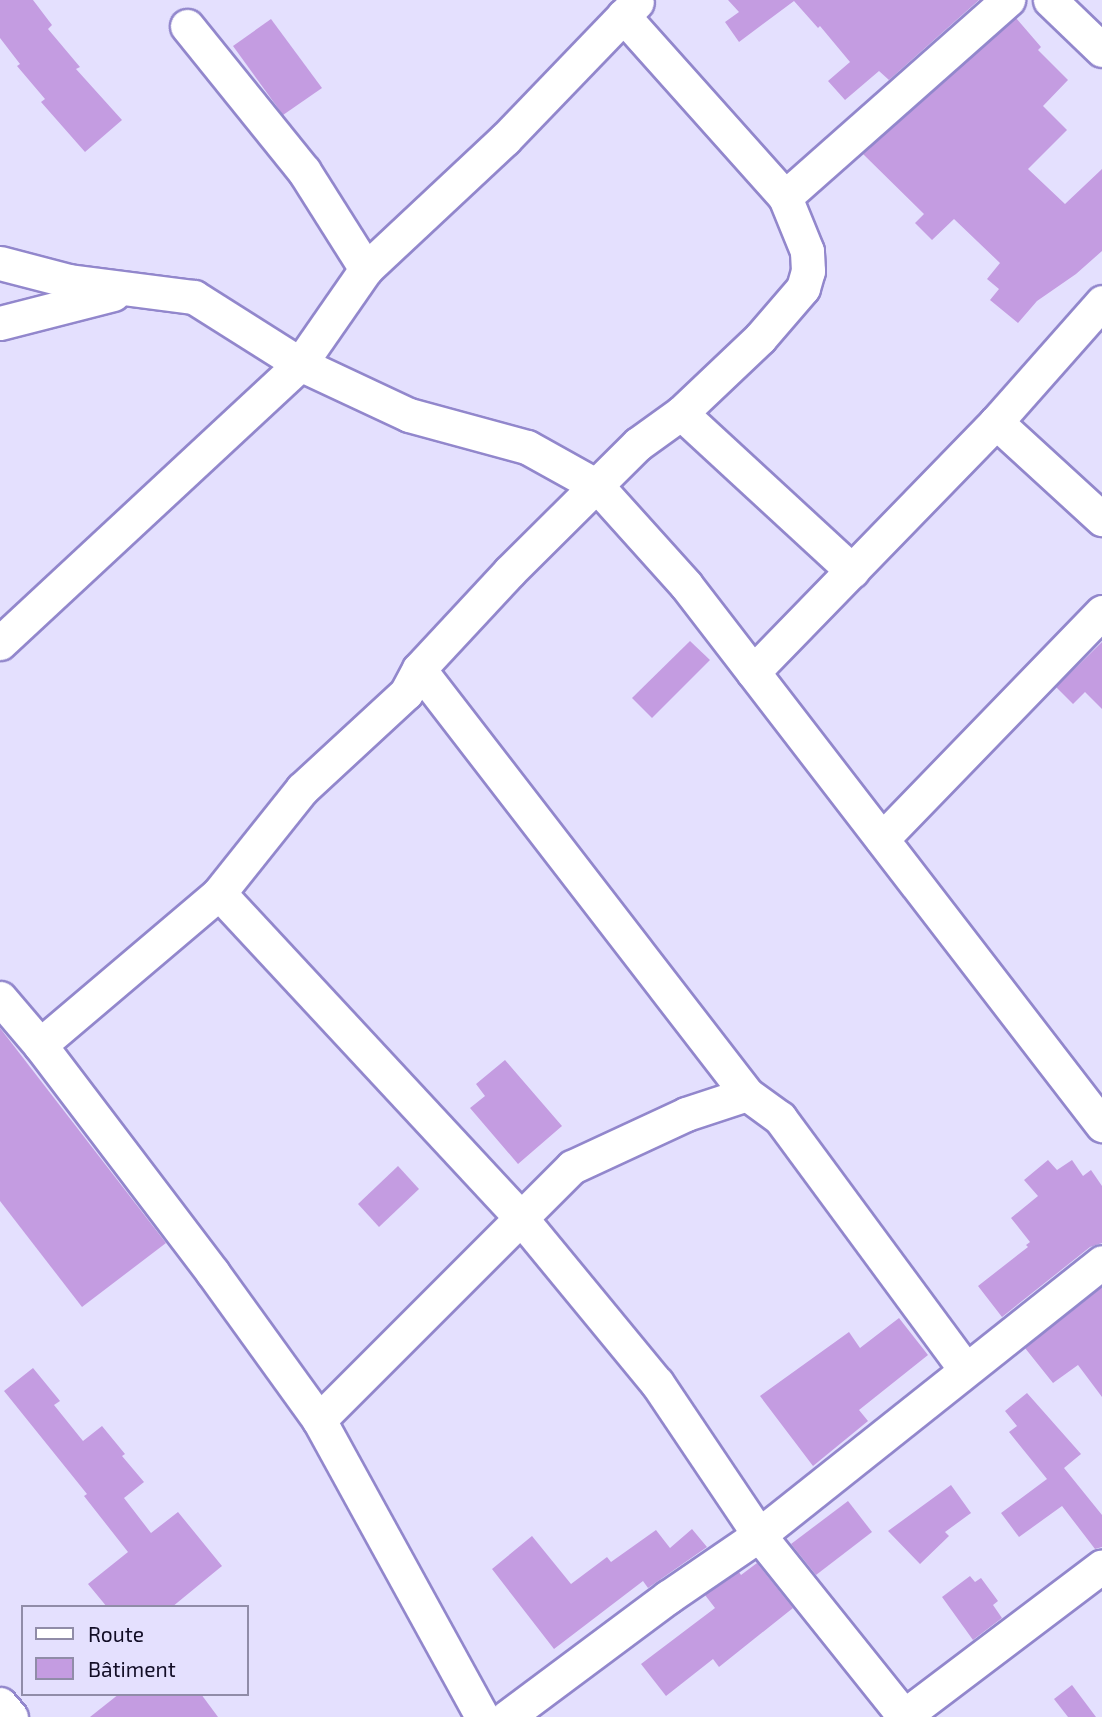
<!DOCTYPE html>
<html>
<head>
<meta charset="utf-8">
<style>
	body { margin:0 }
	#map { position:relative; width:1102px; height:1717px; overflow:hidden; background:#e4e0fe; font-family:"Exo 2",sans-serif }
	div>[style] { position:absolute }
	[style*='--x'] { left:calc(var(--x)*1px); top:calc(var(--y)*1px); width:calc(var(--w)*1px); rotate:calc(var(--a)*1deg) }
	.building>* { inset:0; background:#c49ce1 }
	.roads { filter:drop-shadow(2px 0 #9287cc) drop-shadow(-2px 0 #9287cc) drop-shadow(0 2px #9287cc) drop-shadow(0 -2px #9287cc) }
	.minor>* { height:33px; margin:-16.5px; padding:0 16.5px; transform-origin:16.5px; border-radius:16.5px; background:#fff }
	span { translate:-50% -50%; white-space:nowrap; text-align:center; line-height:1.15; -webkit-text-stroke:6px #e4e0fe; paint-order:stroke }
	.legend { position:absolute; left:21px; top:1605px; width:228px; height:91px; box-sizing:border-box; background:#e4e0fe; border:2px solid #908ca8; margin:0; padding:9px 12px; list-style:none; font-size:21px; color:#120d26 }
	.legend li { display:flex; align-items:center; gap:14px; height:35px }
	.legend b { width:35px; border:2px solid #908ca8 }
</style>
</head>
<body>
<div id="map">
	<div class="building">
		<div style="clip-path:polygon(0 0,33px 0,52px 25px,48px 29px,80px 67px,76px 69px,122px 120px,85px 152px,41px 102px,45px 99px,17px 66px,20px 64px,0 38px)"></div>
		<div style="clip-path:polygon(728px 0,979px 0,889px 80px,879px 71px,845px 100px,828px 81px,850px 62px,820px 26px,818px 28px,794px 1px,739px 42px,725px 22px,739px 12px)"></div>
		<div style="clip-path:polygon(1016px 18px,1041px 47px,1038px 50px,1068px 80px,1043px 106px,1067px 130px,1028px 169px,1065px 204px,1102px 169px,1102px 251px,1076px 274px,1037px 301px,1018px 323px,990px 300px,999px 289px,987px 279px,1000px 263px,954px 219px,932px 240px,915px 223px,924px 214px,863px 154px)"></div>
		<div style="clip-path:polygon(271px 19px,322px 88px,283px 115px,233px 46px)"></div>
		<div style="clip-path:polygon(690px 641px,710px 660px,652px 718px,632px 698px)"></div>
		<div style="clip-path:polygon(1102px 642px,1102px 709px,1085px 692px,1073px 704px,1056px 687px)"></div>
		<div style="clip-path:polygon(0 1028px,166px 1243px,82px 1307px,0 1201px)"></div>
		<div style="clip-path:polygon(505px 1060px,562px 1126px,518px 1164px,470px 1108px,485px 1096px,476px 1084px)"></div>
		<div style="clip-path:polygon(1048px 1160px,1057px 1170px,1072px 1160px,1083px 1176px,1091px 1170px,1102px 1186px,1102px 1243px,1090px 1247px,1002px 1317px,978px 1286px,1028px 1247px,1026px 1245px,1030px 1242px,1011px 1218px,1038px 1196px,1024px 1180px)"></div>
		<div style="clip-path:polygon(398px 1166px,419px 1189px,379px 1227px,358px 1204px)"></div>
		<div style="clip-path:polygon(1102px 1287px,1102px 1397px,1078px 1365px,1053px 1383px,1025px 1348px)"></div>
		<div style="clip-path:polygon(899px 1318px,928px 1355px,859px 1410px,868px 1421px,813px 1466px,760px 1396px,849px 1332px,860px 1348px)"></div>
		<div style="clip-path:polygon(33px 1368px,60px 1401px,54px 1405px,83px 1441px,102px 1426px,125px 1454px,122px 1456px,144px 1482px,124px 1498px,151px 1533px,178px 1512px,222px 1566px,172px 1607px,107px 1607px,88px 1584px,128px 1552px,84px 1496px,87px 1494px,4px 1391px)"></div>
		<div style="clip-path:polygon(1027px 1393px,1081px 1454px,1064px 1468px,1102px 1515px,1102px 1547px,1095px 1549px,1062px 1506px,1019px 1537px,1001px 1513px,1047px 1479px,1009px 1432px,1017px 1426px,1005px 1411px)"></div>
		<div style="clip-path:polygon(951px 1485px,971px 1513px,945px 1532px,949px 1536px,920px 1564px,888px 1531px)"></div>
		<div style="clip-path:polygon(848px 1501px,872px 1532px,816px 1575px,791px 1544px)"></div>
		<div style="clip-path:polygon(692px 1529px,707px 1547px,648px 1588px,643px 1581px,554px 1649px,492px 1569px,532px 1536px,571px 1584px,607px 1557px,611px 1562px,656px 1530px,670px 1548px)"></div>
		<div style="clip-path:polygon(757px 1563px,793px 1608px,719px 1667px,713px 1659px,666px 1696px,641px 1664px,715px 1608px,705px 1595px,739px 1572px,741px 1575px)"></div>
		<div style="clip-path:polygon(970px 1576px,975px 1582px,981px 1578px,998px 1601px,993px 1605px,1002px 1618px,973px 1640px,942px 1597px)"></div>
		<div style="clip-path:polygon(1072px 1685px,1096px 1717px,1068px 1717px,1054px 1699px)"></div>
		<div style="clip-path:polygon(119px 1694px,201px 1694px,218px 1717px,90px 1717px)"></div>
	</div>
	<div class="roads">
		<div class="minor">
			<div style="--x:1050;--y:0;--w:72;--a:43.9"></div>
			<div style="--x:187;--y:26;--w:186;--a:51.1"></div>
			<div style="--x:304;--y:171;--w:116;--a:57.7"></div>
			<div style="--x:785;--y:197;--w:298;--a:-41.5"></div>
			<div style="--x:0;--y:263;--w:71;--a:14.6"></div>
			<div style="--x:69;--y:281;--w:126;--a:7.3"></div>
			<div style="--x:194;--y:297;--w:125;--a:32.3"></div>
			<div style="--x:300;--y:364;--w:120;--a:25.1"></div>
			<div style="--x:409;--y:415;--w:122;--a:15.2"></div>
			<div style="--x:527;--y:447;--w:80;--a:29.1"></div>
			<div style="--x:597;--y:486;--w:133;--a:48"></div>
			<div style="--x:686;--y:585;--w:682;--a:52.39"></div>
			<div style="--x:0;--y:323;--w:117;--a:-14.4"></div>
			<div style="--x:681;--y:413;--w:233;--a:42.7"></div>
			<div style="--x:996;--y:422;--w:144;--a:42.5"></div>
			<div style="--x:0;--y:643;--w:410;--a:-42.9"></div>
			<div style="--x:300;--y:364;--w:116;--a:-55.2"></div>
			<div style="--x:366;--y:269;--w:190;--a:-43.1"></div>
			<div style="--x:505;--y:139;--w:190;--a:-46.1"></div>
			<div style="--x:419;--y:669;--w:537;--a:52.34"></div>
			<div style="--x:753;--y:672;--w:349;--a:-45.8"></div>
			<div style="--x:996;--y:422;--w:160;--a:-48.5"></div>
			<div style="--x:882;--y:839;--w:316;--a:-45.9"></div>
			<div style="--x:219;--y:893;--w:442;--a:47.1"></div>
			<div style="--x:520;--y:1217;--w:215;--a:50.5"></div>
			<div style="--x:657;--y:1383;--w:183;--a:56.1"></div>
			<div style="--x:759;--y:1535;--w:233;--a:51.3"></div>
			<div style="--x:0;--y:998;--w:62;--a:49.6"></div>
			<div style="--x:40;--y:1045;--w:286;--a:52.8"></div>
			<div style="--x:213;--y:1273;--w:181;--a:54.2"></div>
			<div style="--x:319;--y:1420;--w:339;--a:61.2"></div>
			<div style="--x:40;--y:1045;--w:235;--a:-40.3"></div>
			<div style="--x:219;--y:893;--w:133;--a:-51.4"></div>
			<div style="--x:302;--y:789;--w:142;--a:-42.7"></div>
			<div style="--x:406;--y:693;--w:27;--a:-62"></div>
			<div style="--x:419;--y:669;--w:132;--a:-47.1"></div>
			<div style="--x:509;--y:572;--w:182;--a:-44.8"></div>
			<div style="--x:638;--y:444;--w:53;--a:-35.8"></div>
			<div style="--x:681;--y:413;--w:109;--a:-43.5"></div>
			<div style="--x:760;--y:338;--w:66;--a:-49.3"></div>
			<div style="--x:803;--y:288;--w:18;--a:-74"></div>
			<div style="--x:808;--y:271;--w:20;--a:-93"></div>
			<div style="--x:807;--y:251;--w:58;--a:-112.2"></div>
			<div style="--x:785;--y:197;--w:243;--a:-131.8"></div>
			<div style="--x:319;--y:1420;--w:358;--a:-45"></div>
			<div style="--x:572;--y:1167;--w:126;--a:-24.9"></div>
			<div style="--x:686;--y:1114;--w:64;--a:-18.2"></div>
			<div style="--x:747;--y:1094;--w:41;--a:36"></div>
			<div style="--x:780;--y:1118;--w:312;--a:53.6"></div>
			<div style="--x:0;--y:1704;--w:17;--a:50"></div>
			<div style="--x:904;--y:1716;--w:248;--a:-37.1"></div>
			<div style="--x:507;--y:1717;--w:201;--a:-36.7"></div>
			<div style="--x:668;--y:1597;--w:110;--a:-34.3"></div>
			<div style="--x:759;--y:1535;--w:438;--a:-38.5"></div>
		</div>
	</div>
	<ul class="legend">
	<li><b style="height:9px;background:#fff"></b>Route</li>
	<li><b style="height:19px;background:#c49ce1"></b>Bâtiment</li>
	</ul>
</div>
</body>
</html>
